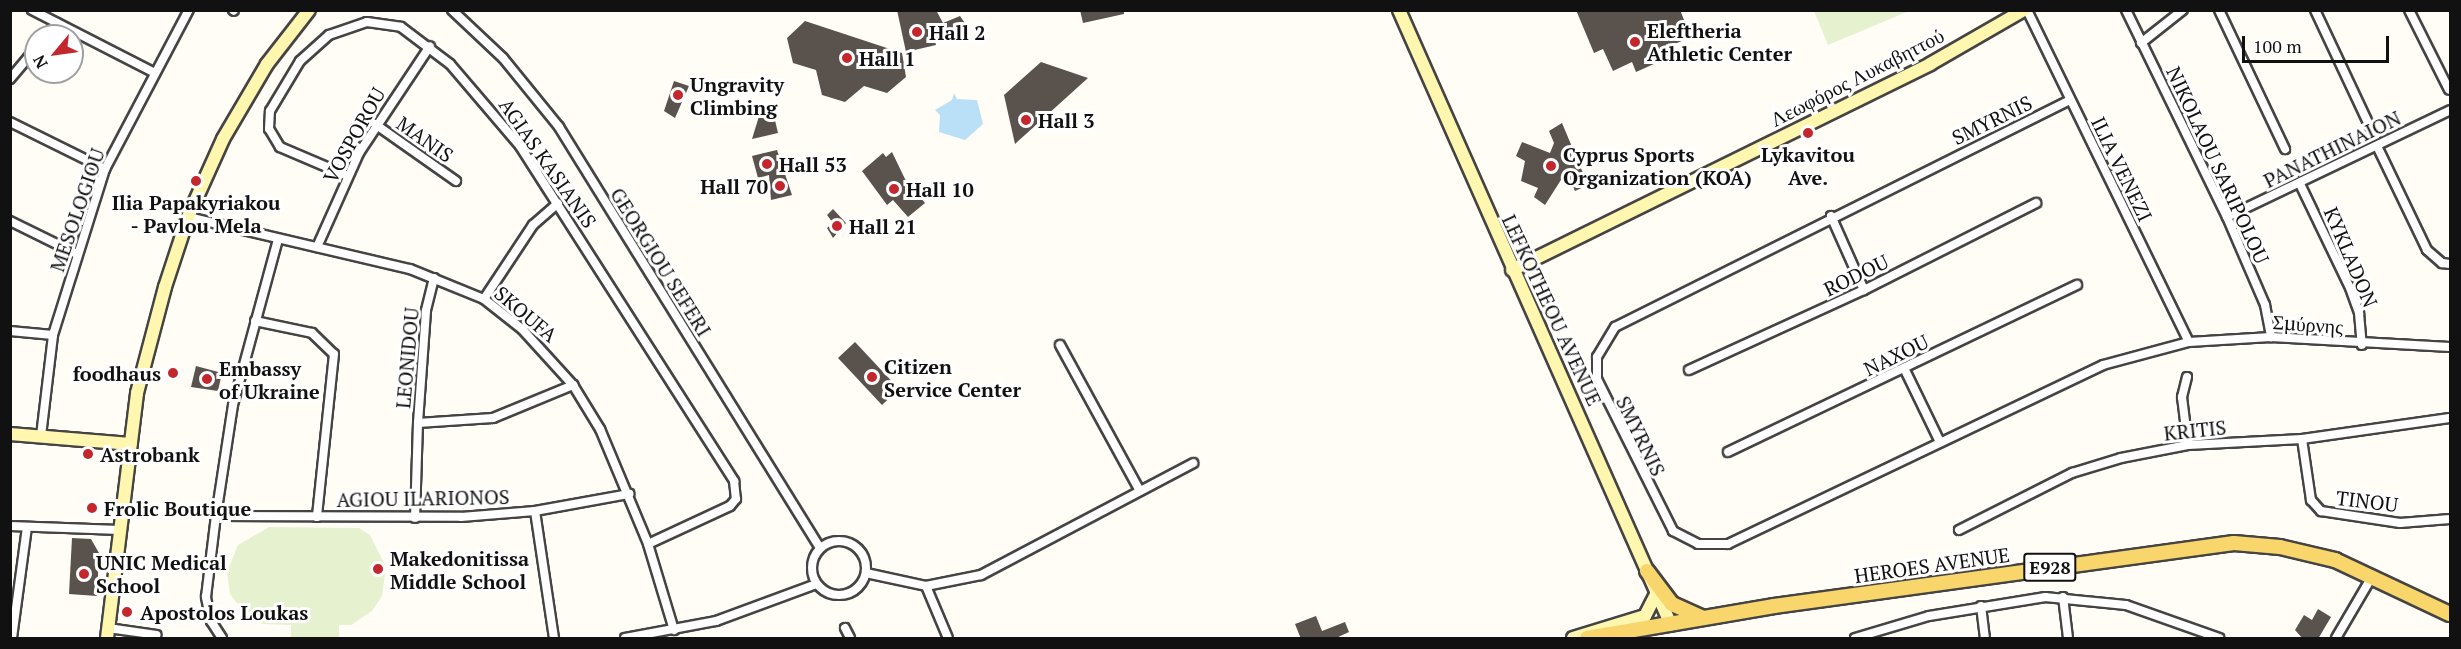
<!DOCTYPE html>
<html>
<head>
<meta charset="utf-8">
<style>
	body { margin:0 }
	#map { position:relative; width:2461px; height:649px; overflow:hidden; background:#fffdf5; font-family:"PT Serif",serif }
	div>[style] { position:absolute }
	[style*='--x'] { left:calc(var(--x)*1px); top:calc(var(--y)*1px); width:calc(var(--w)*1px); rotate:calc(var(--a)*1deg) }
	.pitch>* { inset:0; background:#e6f2cf }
	.water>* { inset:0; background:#b9e0f7 }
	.building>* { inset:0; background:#5a524d }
	.roads { filter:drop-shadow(2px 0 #444) drop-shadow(-2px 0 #444) drop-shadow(0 2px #444) drop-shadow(0 -2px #444) }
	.street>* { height:8px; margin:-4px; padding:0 4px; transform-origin:4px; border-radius:4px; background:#fff }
	.street>.ring { margin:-4px; padding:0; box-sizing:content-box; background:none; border:8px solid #fff; border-radius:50% }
	.secondary>* { height:12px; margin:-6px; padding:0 6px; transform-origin:6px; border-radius:6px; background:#fff6b0 }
	.primary>* { height:14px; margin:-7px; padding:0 7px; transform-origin:7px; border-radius:7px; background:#f9d66b }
	.dots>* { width:16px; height:16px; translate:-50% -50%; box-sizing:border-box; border:3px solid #fff; border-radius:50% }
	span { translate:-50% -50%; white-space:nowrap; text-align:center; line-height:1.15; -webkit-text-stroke:6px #fff; paint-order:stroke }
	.shield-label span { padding:2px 4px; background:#fff; border:2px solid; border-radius:4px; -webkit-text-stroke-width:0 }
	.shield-label { font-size:18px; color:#111; font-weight:700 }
	.poi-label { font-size:20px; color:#111; font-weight:700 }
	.left { translate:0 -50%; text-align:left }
	.right { translate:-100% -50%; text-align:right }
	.street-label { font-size:20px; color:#111 }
	.frame { position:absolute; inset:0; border:12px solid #111; pointer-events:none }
	.north { position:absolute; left:24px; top:24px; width:60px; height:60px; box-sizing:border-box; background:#fff; border:2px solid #a0a0a0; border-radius:50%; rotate:241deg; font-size:16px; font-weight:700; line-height:24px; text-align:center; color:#111 }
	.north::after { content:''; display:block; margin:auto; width:21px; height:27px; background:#c4262e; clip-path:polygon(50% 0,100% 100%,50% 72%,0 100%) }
	.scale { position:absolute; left:2242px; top:36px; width:147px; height:27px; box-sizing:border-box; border:3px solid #111; border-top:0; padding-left:8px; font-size:18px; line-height:21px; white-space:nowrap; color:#111; -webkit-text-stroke:4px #fff; paint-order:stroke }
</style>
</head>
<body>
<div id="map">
	<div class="pitch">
		<div style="clip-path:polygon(1814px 11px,1909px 11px,1828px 45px)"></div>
		<div style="clip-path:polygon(269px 527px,359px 528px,370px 535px,386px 567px,382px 596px,372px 611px,351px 625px,339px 625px,339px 638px,291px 638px,291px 625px,263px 624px,248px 618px,230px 594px,227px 572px,238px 545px)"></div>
	</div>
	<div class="water">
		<div style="clip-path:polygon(954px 93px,957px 99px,977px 100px,983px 124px,965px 140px,939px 132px,940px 115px,935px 110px,952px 100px)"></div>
	</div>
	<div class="building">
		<div style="clip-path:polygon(897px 10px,936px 10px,943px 23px,960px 16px,967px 26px,966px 35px,960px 41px,956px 36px,953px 39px,931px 23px,936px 45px,906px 52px)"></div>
		<div style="clip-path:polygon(1080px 10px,1124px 10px,1124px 14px,1083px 23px)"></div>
		<div style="clip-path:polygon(1576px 10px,1680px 10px,1691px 37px,1670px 46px,1674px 55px,1636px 72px,1632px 62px,1613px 71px,1603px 49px,1594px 53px)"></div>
		<div style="clip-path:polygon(805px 21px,902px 53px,906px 77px,887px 93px,864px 86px,845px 102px,822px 95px,816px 70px,793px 63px,787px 38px)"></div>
		<div style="clip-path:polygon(1041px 62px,1088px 78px,1015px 144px,1004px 95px)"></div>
		<div style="clip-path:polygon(674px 81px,689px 86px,675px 118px,664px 111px)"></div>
		<div style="clip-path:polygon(760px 113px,774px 116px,778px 133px,752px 139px)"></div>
		<div style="clip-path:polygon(1562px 123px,1588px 185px,1575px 191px,1566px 172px,1545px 205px,1534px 197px,1538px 188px,1521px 181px,1525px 161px,1516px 156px,1522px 142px,1550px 153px,1554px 143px,1549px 131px)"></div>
		<div style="clip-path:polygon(777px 150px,792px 195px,771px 200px,769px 175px,758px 178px,752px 156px)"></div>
		<div style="clip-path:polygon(892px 152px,905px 179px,925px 203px,908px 217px,893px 200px,887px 205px,862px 171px,883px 153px,886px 157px)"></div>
		<div style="clip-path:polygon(833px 209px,846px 223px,833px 238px,827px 228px,833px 223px,827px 215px)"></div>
		<div style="clip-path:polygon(855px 342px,899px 389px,882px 405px,838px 358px)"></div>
		<div style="clip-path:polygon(196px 366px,222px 373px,218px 391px,191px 387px)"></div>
		<div style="clip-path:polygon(72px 538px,91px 539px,99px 553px,97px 596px,69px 594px)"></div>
		<div style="clip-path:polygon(2318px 609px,2331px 617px,2318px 639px,2303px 639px,2295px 630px,2304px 615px,2312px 620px)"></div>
		<div style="clip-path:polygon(1316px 616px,1322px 631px,1345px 622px,1349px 632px,1334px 639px,1301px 639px,1295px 624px)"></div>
	</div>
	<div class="roads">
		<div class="street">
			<div style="--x:32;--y:10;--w:136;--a:27.1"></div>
			<div style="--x:233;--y:10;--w:1;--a:45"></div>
			<div style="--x:452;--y:10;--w:70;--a:43.3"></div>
			<div style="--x:503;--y:58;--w:89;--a:50.9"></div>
			<div style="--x:559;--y:127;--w:495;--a:58.2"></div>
			<div style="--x:2027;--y:10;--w:369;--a:64"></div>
			<div style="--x:2126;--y:10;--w:230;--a:64"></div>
			<div style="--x:2227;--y:217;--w:96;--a:66.6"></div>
			<div style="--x:2265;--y:305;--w:33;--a:79"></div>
			<div style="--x:2219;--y:10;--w:154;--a:64.6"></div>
			<div style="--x:2315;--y:10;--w:129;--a:64.8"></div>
			<div style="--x:2409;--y:10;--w:89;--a:63.4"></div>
			<div style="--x:46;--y:36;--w:17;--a:-50"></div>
			<div style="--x:2141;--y:43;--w:53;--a:-38.2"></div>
			<div style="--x:10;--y:79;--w:40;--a:-50"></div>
			<div style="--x:2070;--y:100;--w:508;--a:153.49"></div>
			<div style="--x:1615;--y:327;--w:35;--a:121"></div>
			<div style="--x:1597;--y:357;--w:22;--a:90"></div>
			<div style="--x:1597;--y:379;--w:170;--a:63.4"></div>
			<div style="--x:1673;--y:531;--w:28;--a:27"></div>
			<div style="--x:1698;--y:544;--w:30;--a:0"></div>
			<div style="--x:1728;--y:544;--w:416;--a:-25.5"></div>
			<div style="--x:2103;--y:365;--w:89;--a:-15"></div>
			<div style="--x:2189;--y:342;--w:82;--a:-3.5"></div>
			<div style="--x:2271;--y:337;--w:179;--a:3.2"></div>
			<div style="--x:10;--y:122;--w:106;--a:26.3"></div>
			<div style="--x:375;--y:124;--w:99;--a:35.1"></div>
			<div style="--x:2377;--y:146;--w:115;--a:64.3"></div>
			<div style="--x:2427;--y:250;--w:20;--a:41"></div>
			<div style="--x:2442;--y:263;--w:8;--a:7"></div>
			<div style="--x:348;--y:176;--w:74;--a:-156.9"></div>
			<div style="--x:280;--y:147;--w:21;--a:-121"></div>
			<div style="--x:269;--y:129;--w:18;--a:-87"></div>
			<div style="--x:270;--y:111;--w:58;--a:-59"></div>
			<div style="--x:300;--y:61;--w:39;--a:-42"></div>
			<div style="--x:329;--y:35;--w:40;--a:-18.9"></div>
			<div style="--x:367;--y:22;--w:34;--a:8"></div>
			<div style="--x:401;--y:27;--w:61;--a:37.1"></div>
			<div style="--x:450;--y:64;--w:108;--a:49.5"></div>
			<div style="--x:520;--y:146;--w:398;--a:57.4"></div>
			<div style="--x:734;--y:481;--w:18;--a:84"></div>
			<div style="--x:736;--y:499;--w:9;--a:131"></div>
			<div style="--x:730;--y:506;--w:90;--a:155.1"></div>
			<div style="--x:2300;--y:184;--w:115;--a:64.3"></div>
			<div style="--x:2350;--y:288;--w:27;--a:70"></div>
			<div style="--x:2359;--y:313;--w:32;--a:85"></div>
			<div style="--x:1831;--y:216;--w:81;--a:66"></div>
			<div style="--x:188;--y:217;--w:228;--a:13.2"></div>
			<div style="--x:410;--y:269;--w:80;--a:22.1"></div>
			<div style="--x:484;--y:299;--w:48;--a:38.3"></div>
			<div style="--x:522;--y:329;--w:76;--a:47.7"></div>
			<div style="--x:573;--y:385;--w:52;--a:58.5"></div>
			<div style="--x:600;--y:429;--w:125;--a:67.3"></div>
			<div style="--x:648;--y:544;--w:90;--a:73.2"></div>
			<div style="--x:2227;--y:217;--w:247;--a:-25.6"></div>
			<div style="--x:10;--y:221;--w:75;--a:26.2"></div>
			<div style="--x:317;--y:247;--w:103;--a:-65.9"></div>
			<div style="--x:359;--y:153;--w:128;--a:-56.4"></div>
			<div style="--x:434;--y:278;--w:34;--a:104"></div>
			<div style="--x:426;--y:311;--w:112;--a:94.1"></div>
			<div style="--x:418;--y:423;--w:75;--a:-3.8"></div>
			<div style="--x:493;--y:418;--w:87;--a:-22.4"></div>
			<div style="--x:484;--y:299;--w:89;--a:-56.5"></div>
			<div style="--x:533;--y:225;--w:33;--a:-41"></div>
			<div style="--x:255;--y:321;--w:58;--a:11.9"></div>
			<div style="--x:312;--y:333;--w:30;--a:44"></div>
			<div style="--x:334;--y:354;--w:164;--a:96"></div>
			<div style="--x:10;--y:331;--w:43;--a:5.3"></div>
			<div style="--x:1060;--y:345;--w:166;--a:61.3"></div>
			<div style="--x:1689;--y:370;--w:192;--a:-24.6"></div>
			<div style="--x:1864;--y:290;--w:193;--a:-26.8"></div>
			<div style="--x:1905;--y:370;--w:80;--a:64.1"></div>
			<div style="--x:2187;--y:377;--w:21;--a:104"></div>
			<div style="--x:2182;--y:397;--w:48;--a:82.9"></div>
			<div style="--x:41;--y:436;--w:102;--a:-83.2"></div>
			<div style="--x:53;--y:335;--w:174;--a:-72.6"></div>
			<div style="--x:105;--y:169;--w:180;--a:-62.2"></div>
			<div style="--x:2302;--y:439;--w:62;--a:81.6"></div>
			<div style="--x:2311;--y:500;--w:15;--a:48"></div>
			<div style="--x:2321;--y:511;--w:80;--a:8.6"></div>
			<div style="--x:2400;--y:523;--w:50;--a:-4.6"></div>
			<div style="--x:1728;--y:452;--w:387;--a:-25.6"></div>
			<div style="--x:535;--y:511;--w:128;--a:81.5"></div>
			<div style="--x:216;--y:516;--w:245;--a:0.2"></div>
			<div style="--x:461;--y:517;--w:74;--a:-4.6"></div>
			<div style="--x:535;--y:511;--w:96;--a:-10.3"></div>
			<div style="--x:415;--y:518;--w:95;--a:-88.2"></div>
			<div style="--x:10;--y:526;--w:110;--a:2.1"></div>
			<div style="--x:1959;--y:530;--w:127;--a:-26.8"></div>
			<div style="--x:2072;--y:473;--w:51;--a:-17"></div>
			<div style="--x:2121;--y:458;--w:68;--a:-11"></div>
			<div style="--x:2188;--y:445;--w:114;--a:-3"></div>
			<div style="--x:2302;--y:439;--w:149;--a:-8.1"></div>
			<div class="ring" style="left:812px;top:541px;width:46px;height:46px"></div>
			<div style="--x:866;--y:573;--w:61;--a:12.2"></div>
			<div style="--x:926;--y:586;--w:56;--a:-11.3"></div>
			<div style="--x:981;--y:575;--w:240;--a:-27.8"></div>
			<div style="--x:926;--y:586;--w:56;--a:67.1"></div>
			<div style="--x:2063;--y:597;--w:41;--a:83"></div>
			<div style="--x:1981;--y:606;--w:32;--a:83"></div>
			<div style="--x:108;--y:628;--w:49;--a:8.1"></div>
			<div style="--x:845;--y:628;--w:11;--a:63"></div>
			<div style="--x:12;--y:638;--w:112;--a:-82.3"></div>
			<div style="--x:222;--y:638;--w:20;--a:-123"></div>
			<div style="--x:211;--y:621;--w:25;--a:-102"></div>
			<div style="--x:206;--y:597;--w:82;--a:-83"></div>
			<div style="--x:216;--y:516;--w:112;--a:-81.3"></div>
			<div style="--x:233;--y:405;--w:172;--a:-74.8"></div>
			<div style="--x:625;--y:638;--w:93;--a:-10.6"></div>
			<div style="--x:716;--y:621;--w:107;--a:-20.3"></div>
			<div style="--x:1855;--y:638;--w:77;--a:-16.6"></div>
			<div style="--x:1929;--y:616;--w:118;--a:-9.3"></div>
			<div style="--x:2045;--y:597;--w:81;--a:5.6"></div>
			<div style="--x:2126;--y:605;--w:99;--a:19.5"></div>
			<div style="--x:2336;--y:638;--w:73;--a:-59.6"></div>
		</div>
		<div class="secondary">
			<div style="--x:1399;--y:10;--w:672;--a:66.14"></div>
			<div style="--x:1512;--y:270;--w:466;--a:-26.2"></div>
			<div style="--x:1930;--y:64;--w:108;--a:-29.9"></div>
			<div style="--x:10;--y:434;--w:121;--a:4.7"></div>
			<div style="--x:107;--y:638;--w:247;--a:-83"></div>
			<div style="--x:137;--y:393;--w:110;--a:-75.2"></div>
			<div style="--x:165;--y:287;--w:74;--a:-71.8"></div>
			<div style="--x:188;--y:217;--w:85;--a:-65.8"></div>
			<div style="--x:223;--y:139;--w:87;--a:-59.6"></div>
			<div style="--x:267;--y:64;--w:68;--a:-52.1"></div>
			<div style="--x:1573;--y:638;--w:75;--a:-17"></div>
			<div style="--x:1645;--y:616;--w:27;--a:-63"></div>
		</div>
		<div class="primary">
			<div style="--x:1647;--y:571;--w:41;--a:52.9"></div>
			<div style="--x:1672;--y:604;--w:34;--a:24"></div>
			<div style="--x:1587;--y:638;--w:190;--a:-9.7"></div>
			<div style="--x:1774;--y:606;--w:464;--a:-7.8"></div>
			<div style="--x:2234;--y:543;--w:46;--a:5"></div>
			<div style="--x:2280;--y:547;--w:57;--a:13.3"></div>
			<div style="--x:2335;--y:560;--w:127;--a:25.2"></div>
		</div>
	</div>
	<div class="dots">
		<div style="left:917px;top:32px;background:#c4262e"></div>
		<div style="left:1635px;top:42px;background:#c4262e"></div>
		<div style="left:847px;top:58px;background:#c4262e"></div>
		<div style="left:678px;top:95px;background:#c4262e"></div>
		<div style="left:1026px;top:120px;background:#c4262e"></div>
		<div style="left:1808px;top:133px;background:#c4262e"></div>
		<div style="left:767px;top:164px;background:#c4262e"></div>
		<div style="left:1551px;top:166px;background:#c4262e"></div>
		<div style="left:196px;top:181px;background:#c4262e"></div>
		<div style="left:780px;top:186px;background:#c4262e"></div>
		<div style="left:894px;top:189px;background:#c4262e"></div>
		<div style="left:837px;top:226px;background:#c4262e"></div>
		<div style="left:173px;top:373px;background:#c4262e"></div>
		<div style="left:872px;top:377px;background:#c4262e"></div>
		<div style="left:207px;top:379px;background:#c4262e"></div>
		<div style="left:88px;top:454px;background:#c4262e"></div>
		<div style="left:92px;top:508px;background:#c4262e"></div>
		<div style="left:378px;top:569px;background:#c4262e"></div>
		<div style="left:84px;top:574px;background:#c4262e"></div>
		<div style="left:127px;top:612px;background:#c4262e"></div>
	</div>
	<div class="shield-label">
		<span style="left:2050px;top:567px">E928</span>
	</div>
	<div class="poi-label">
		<span class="left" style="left:1647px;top:42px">Eleftheria<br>Athletic Center</span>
		<span class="left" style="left:929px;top:32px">Hall 2</span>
		<span class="left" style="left:859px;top:58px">Hall 1</span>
		<span class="left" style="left:690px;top:96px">Ungravity<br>Climbing</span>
		<span class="left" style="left:1038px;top:120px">Hall 3</span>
		<span class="left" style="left:1563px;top:166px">Cyprus Sports<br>Organization (KOA)</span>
		<span style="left:1808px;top:166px">Lykavitou<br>Ave.</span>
		<span class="left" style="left:779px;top:164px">Hall 53</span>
		<span class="right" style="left:768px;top:186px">Hall 70</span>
		<span class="left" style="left:906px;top:189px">Hall 10</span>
		<span style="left:196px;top:214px">Ilia Papakyriakou<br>- Pavlou Mela</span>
		<span class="left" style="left:849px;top:226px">Hall 21</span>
		<span class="left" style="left:884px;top:378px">Citizen<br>Service Center</span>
		<span class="left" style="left:219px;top:380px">Embassy<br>of Ukraine</span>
		<span class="right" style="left:161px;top:373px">foodhaus</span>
		<span class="left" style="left:100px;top:454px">Astrobank</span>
		<span class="left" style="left:104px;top:508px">Frolic Boutique</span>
		<span class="left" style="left:390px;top:570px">Makedonitissa<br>Middle School</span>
		<span class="left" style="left:96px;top:574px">UNIC Medical<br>School</span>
		<span class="left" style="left:140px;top:612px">Apostolos Loukas</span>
	</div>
	<div class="street-label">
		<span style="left:1857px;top:77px;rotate:-27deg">Λεωφόρος Λυκαβηττού</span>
		<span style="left:1992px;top:120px;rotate:-26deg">SMYRNIS</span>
		<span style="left:354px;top:135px;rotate:-61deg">VOSPOROU</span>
		<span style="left:425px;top:139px;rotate:35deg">MANIS</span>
		<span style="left:2332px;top:149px;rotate:-26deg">PANATHINAION</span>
		<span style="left:548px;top:163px;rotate:55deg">AGIAS KASIANIS</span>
		<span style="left:2218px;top:165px;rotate:65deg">NIKOLAOU SARIPOLOU</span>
		<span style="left:2122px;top:169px;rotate:64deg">ILIA VENEZI</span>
		<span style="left:77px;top:210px;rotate:-71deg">MESOLOGIOU</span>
		<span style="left:2351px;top:257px;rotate:67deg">KYKLADON</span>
		<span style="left:661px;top:262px;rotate:58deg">GEORGIOU SEFERI</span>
		<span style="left:1856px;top:275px;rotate:-26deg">RODOU</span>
		<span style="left:1552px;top:310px;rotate:65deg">LEFKOTHEOU AVENUE</span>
		<span style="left:526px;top:314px;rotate:40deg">SKOUFA</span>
		<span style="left:2308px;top:324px;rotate:4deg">Σμύρνης</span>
		<span style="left:1896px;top:355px;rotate:-26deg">NAXOU</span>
		<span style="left:407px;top:358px;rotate:-85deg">LEONIDOU</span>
		<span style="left:2195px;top:430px;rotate:-6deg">KRITIS</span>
		<span style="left:1641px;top:436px;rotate:64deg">SMYRNIS</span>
		<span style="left:423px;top:498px;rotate:-1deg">AGIOU ILARIONOS</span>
		<span style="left:2367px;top:501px;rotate:7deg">TINOU</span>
		<span style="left:1932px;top:565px;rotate:-8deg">HEROES AVENUE</span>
	</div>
	<div class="frame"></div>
	<div class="north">N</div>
	<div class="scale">100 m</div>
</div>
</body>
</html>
